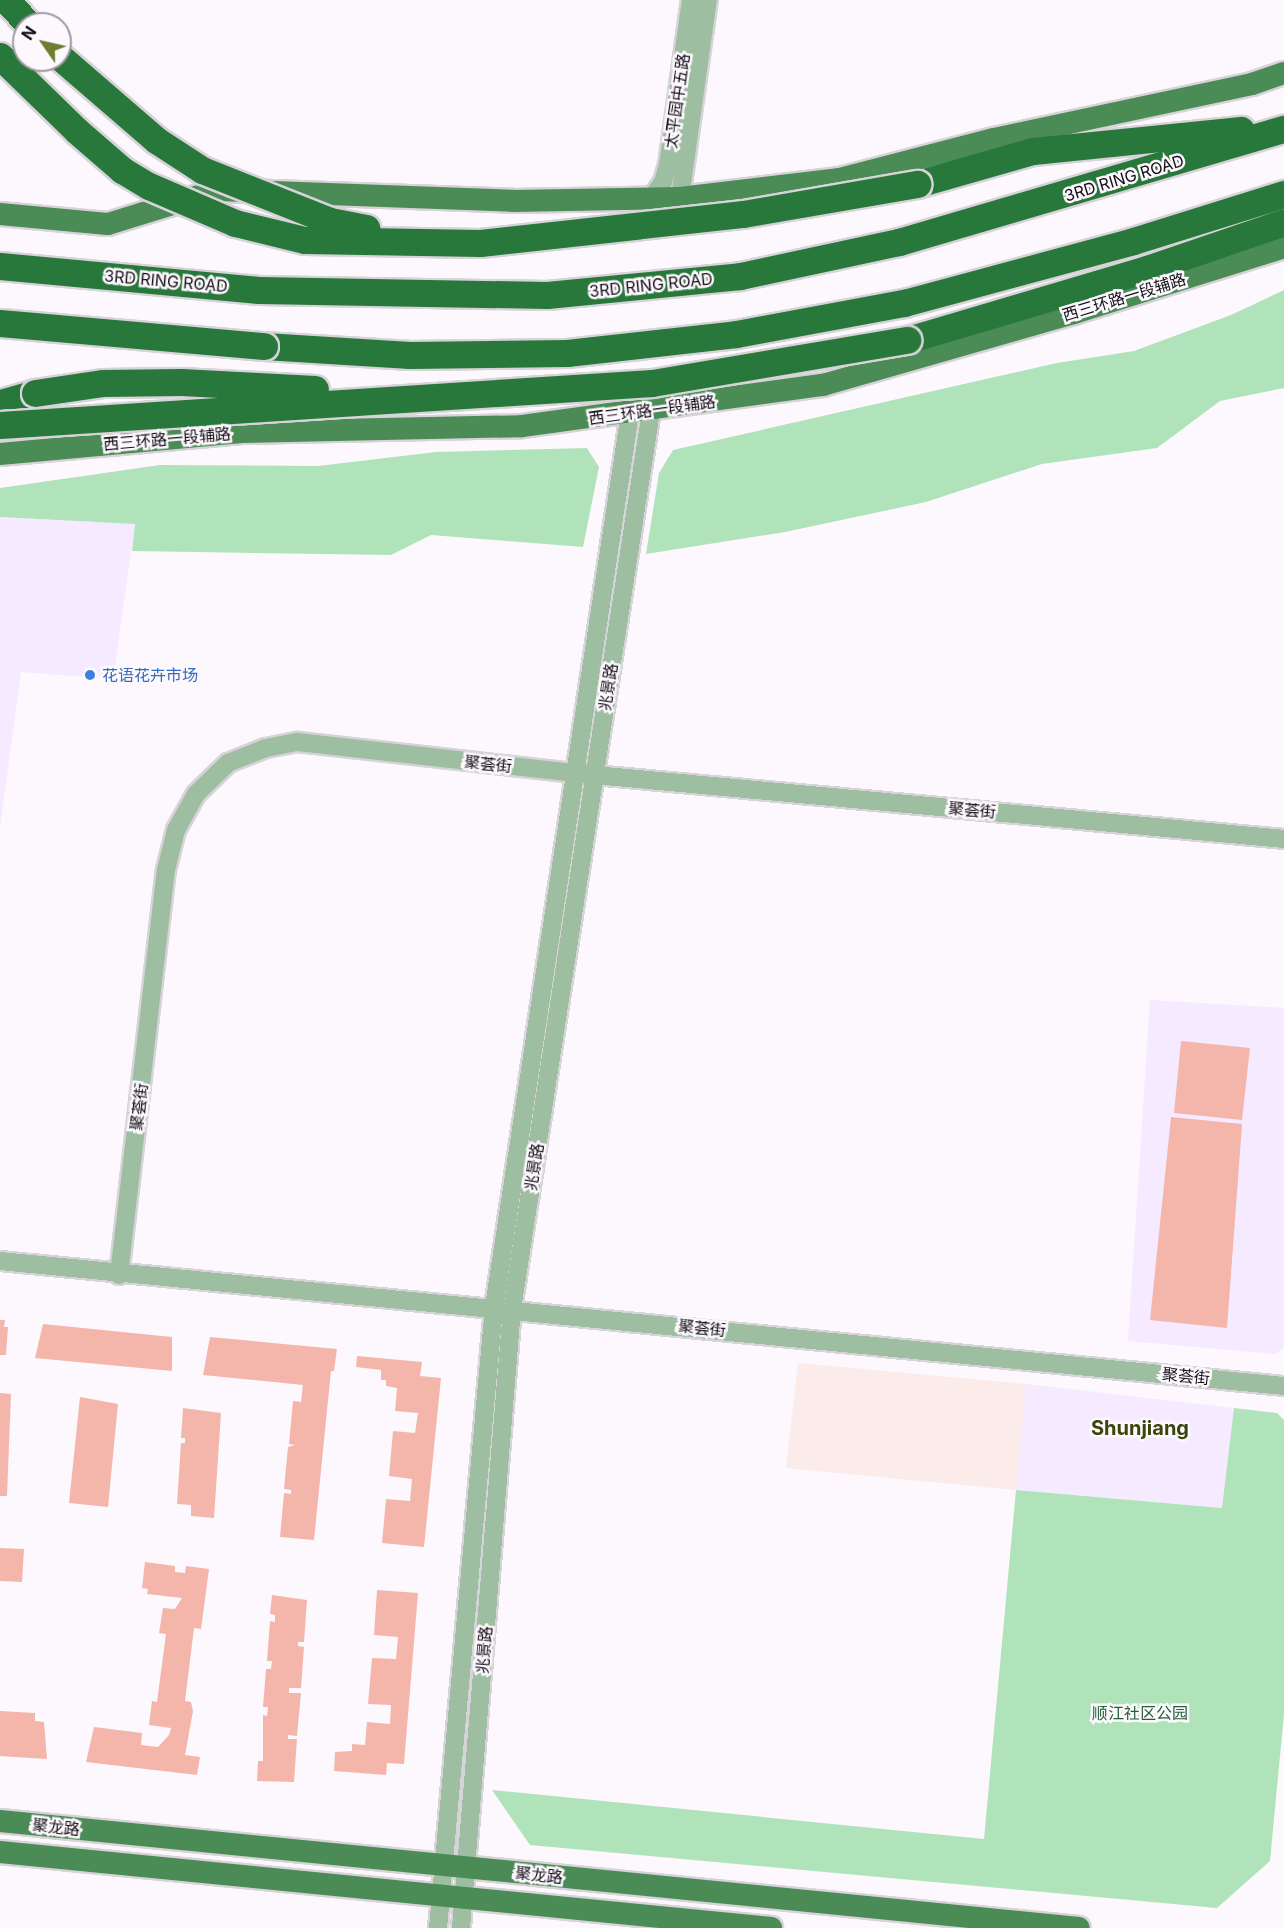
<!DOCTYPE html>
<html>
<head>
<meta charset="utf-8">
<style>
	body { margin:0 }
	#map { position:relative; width:1284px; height:1928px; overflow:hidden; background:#fcf8fd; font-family:Inter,"Noto Sans SC",sans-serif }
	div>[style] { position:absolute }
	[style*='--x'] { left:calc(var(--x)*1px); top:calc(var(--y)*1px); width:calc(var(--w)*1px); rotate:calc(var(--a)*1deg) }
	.commercial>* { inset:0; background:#f5eaff }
	.industrial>* { inset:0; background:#fbebe9 }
	.green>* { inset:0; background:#b1e3bb }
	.building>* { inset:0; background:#f4b6aa }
	.roads { filter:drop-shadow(2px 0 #d7d3d8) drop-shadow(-2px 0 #d7d3d8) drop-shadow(0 2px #d7d3d8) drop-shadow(0 -2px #d7d3d8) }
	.minor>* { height:18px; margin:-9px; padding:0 9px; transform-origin:9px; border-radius:9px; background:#9dbea1 }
	.major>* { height:22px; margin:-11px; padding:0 11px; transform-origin:11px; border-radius:11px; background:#4b8b56 }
	.highway>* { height:27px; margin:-13.5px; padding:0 13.5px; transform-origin:13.5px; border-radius:13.5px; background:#27783a }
	.bridges { filter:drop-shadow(2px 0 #d7d3d8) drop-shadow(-2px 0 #d7d3d8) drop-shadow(0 2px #d7d3d8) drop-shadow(0 -2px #d7d3d8) }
	.highway-bridge>* { height:27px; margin:-13.5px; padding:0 13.5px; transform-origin:13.5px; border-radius:13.5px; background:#27783a }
	.dots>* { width:16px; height:16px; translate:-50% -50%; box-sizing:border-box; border:3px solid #fcf8fd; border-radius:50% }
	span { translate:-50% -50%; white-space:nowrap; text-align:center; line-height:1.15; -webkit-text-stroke:5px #fcf8fd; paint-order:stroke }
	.street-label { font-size:16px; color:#150f17 }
	.shop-label { font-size:16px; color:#366cbe }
	.left { translate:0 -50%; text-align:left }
	.park-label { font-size:16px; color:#256037 }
	.quarter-label { font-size:20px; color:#39450a; font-weight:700 }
	.north { position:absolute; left:12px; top:12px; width:60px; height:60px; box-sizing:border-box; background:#fcf8fd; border:2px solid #a09ba1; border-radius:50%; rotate:304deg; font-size:16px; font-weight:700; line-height:24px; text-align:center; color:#150f17 }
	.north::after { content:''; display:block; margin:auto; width:21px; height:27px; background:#6d7e2d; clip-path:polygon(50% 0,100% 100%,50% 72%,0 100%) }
</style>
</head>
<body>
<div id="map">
	<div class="commercial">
		<div style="clip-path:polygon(0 517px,135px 524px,113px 679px,21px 672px,0 827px)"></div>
		<div style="clip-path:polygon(1150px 1000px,1284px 1008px,1284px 1347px,1276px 1354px,1128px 1341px)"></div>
		<div style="clip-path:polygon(1026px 1384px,1234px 1408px,1223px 1508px,1016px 1490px)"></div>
	</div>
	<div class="industrial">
		<div style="clip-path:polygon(798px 1363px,1026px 1384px,1016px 1490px,786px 1468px)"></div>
	</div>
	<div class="green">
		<div style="clip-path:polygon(1284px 290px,1284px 388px,1220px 401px,1157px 448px,1042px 464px,926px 502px,785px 532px,646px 554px,659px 473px,673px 450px,1057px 363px,1134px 351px,1231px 315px)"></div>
		<div style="clip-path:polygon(587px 448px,599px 467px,583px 547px,431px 535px,391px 555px,132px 551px,135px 524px,0 517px,0 488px,160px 465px,318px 466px,436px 452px)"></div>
		<div style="clip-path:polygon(1234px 1408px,1277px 1413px,1284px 1420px,1284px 1714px,1270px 1861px,1217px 1908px,530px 1845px,492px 1790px,984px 1839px,1016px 1490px,1222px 1508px)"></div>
	</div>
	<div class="building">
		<div style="clip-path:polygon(1181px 1041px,1250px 1048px,1242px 1120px,1174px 1113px)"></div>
		<div style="clip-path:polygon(1171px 1117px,1242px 1124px,1227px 1328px,1150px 1320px)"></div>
		<div style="clip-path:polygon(0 1320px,5px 1320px,4px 1327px,8px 1327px,6px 1355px,0 1355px)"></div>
		<div style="clip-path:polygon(43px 1324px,172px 1337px,172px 1371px,35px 1358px)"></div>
		<div style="clip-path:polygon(210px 1337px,337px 1349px,334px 1371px,331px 1371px,314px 1540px,280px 1537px,284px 1493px,291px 1494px,291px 1490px,284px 1489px,288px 1447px,295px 1445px,289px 1444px,293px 1401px,301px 1402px,303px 1385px,203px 1375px)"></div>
		<div style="clip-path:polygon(357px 1356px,422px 1362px,420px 1376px,441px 1378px,424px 1547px,382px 1543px,386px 1499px,410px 1501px,412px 1479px,389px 1476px,393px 1431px,415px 1433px,418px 1413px,395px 1411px,397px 1388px,386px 1386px,386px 1380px,381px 1380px,381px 1370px,356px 1367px)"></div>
		<div style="clip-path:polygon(0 1393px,11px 1394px,7px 1496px,0 1496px)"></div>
		<div style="clip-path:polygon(80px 1397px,118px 1404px,108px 1507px,69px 1503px)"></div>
		<div style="clip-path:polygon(183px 1408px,221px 1413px,214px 1518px,191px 1516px,191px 1505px,177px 1504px,181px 1443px,185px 1443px,185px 1438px,181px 1438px)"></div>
		<div style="clip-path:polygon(0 1548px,24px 1549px,22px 1582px,0 1581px)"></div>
		<div style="clip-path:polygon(145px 1562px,175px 1566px,175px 1572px,185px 1573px,186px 1566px,209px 1569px,201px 1629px,194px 1628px,185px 1701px,191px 1702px,193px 1711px,185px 1755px,200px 1757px,197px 1775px,86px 1762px,94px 1727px,142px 1733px,141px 1745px,158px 1747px,169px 1735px,171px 1728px,149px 1725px,152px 1701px,157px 1702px,166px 1634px,159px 1633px,163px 1608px,175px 1609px,182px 1598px,147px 1594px,148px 1589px,142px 1588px)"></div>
		<div style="clip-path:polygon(377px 1590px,418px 1593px,404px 1764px,387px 1763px,386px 1775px,334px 1771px,335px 1752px,352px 1751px,352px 1744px,365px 1745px,367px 1722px,390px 1724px,391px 1705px,368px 1704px,372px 1658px,396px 1659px,398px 1637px,374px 1635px)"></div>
		<div style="clip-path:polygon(272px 1595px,307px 1600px,304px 1642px,298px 1642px,298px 1646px,304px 1647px,301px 1688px,289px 1688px,289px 1693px,301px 1693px,297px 1736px,288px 1735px,288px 1739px,297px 1739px,294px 1782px,257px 1781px,258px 1761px,263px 1761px,263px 1715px,267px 1716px,268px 1707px,263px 1707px,266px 1669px,271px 1669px,272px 1661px,267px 1661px,270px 1621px,275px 1622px,275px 1615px,270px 1614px)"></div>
		<div style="clip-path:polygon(0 1711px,35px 1713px,35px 1721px,44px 1722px,47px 1759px,0 1756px)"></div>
	</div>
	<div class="roads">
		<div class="minor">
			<div style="--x:680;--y:198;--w:200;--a:-82"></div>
			<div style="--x:651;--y:199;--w:21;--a:-55"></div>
			<div style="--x:663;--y:182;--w:18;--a:-74"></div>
			<div style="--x:668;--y:165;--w:167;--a:-82.1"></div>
			<div style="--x:0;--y:1261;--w:1290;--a:5.56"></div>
			<div style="--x:119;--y:1275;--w:408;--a:-83.4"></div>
			<div style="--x:166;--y:870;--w:41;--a:-76"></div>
			<div style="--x:176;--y:830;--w:41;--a:-60.9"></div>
			<div style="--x:196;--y:794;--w:45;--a:-44.1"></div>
			<div style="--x:228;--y:763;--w:41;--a:-21.5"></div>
			<div style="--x:266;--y:748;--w:33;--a:-11"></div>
			<div style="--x:298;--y:742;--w:277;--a:6.4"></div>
			<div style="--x:573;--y:773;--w:714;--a:5.3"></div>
			<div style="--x:438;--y:1928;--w:624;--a:-84.85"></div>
			<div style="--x:494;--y:1307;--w:904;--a:-81.35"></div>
			<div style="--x:461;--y:1928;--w:621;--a:-85.29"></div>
			<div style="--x:512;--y:1309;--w:909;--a:-81.2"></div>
		</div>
		<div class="major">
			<div style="--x:0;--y:214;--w:108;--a:5.3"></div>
			<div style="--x:108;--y:224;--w:115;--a:-17.2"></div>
			<div style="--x:218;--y:190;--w:295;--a:2.1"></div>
			<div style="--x:513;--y:201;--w:167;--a:-1"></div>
			<div style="--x:680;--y:198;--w:161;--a:-6.8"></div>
			<div style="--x:840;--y:179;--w:159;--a:-14.6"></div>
			<div style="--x:994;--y:139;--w:264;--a:-12"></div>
			<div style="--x:1252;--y:84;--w:34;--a:-19"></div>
			<div style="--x:0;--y:454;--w:243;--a:-5.2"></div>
			<div style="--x:242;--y:432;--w:280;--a:-1.2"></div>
			<div style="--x:522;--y:426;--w:304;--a:-7.8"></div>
			<div style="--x:823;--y:385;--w:261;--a:-16"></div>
			<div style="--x:1074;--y:313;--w:220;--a:-17.4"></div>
			<div style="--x:0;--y:1821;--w:1084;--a:5.66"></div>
			<div style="--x:0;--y:1852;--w:775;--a:5.63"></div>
		</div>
		<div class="highway">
			<div style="--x:6;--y:0;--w:33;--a:47"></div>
			<div style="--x:917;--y:184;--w:121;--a:-15.9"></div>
			<div style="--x:1033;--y:151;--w:209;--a:-5.8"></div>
			<div style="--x:0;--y:266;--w:260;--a:5.3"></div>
			<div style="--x:259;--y:290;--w:288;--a:1"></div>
			<div style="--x:547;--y:295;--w:194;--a:-5.6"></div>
			<div style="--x:740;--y:276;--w:163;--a:-12.1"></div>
			<div style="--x:899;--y:242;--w:401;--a:-16.4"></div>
			<div style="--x:907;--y:340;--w:250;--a:-16.5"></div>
			<div style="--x:1147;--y:269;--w:145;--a:-18.9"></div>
			<div style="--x:264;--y:346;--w:146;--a:3.5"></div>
			<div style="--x:410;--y:355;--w:157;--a:-0.7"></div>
			<div style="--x:567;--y:353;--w:170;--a:-6.4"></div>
			<div style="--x:736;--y:334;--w:171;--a:-10.5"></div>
			<div style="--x:904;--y:303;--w:237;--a:-15.1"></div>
			<div style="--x:1133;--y:241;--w:158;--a:-17.3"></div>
			<div style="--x:0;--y:403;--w:36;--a:-16"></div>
		</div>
	</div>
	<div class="bridges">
		<div class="highway-bridge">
			<div style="--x:0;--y:56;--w:107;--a:44.2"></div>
			<div style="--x:77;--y:131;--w:60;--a:40.9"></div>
			<div style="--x:122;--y:170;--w:31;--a:31"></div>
			<div style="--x:149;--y:186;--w:94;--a:23.3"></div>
			<div style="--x:235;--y:223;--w:72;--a:13.7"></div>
			<div style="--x:305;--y:240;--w:175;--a:1"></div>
			<div style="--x:480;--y:243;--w:265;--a:-6.3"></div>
			<div style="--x:743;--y:214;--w:177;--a:-9.8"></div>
			<div style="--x:60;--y:57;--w:127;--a:40.8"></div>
			<div style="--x:156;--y:140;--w:55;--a:33.1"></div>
			<div style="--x:202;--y:170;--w:138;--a:21.7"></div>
			<div style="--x:330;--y:221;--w:37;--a:11"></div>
			<div style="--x:0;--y:323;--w:265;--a:5"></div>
			<div style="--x:35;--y:393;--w:69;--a:-8.4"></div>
			<div style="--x:103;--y:383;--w:78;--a:-0.7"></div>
			<div style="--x:181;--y:382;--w:134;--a:3"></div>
			<div style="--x:0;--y:425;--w:653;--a:-3.69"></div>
			<div style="--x:652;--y:383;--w:259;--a:-9.6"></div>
		</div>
	</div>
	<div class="dots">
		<div style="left:90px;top:675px;background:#3f7fe0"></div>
	</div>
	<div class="street-label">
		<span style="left:677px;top:101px;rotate:-82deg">太平园中五路</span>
		<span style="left:1124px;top:178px;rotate:-17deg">3RD RING ROAD</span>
		<span style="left:166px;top:281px;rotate:5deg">3RD RING ROAD</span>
		<span style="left:651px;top:285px;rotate:-6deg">3RD RING ROAD</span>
		<span style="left:1124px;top:297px;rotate:-17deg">西三环路一段辅路</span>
		<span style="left:652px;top:410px;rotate:-8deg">西三环路一段辅路</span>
		<span style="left:167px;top:439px;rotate:-5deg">西三环路一段辅路</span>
		<span style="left:608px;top:687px;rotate:-81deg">兆景路</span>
		<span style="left:488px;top:764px;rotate:6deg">聚荟街</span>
		<span style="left:972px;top:810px;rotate:5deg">聚荟街</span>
		<span style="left:139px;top:1107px;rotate:-83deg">聚荟街</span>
		<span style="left:534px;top:1167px;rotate:-81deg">兆景路</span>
		<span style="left:702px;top:1328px;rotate:6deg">聚荟街</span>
		<span style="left:1186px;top:1376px;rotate:6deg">聚荟街</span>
		<span style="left:484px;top:1650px;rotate:-85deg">兆景路</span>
		<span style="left:56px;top:1827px;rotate:6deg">聚龙路</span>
		<span style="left:539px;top:1875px;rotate:6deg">聚龙路</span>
	</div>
	<div class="shop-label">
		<span class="left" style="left:102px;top:675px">花语花卉市场</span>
	</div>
	<div class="park-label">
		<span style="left:1140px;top:1713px">顺江社区公园</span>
	</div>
	<div class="quarter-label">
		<span style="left:1140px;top:1428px">Shunjiang</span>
	</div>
	<div class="north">N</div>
</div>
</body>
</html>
